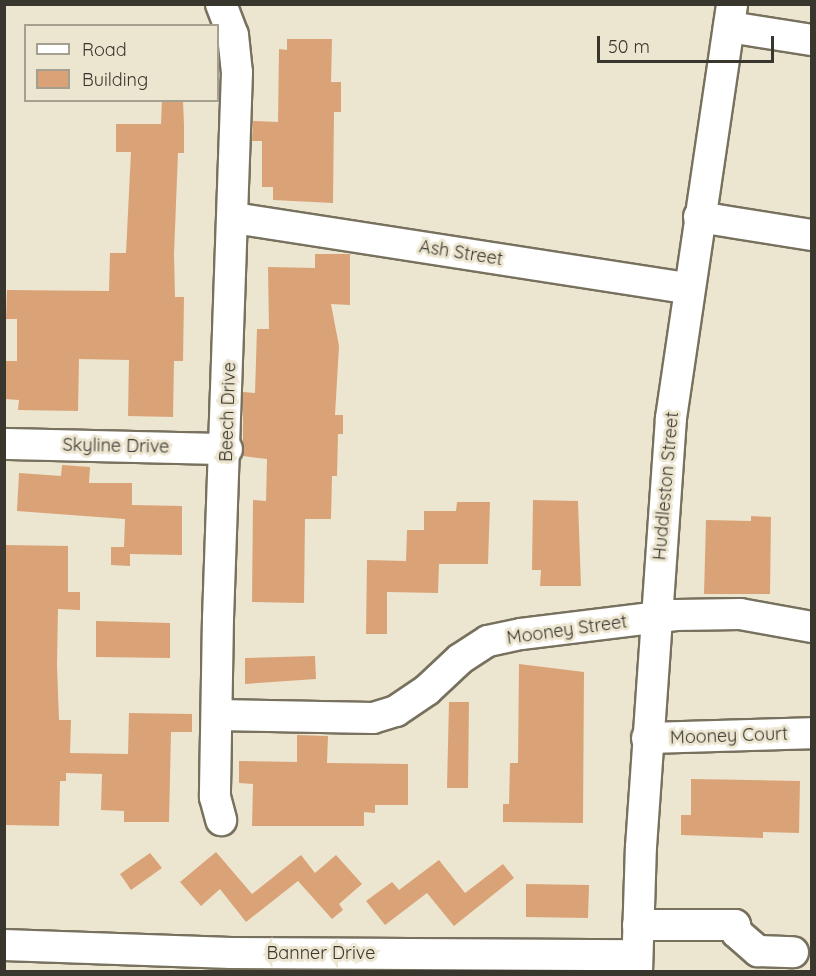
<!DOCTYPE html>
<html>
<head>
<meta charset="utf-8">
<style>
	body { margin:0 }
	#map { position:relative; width:816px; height:976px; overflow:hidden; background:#ece5d0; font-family:Quicksand,sans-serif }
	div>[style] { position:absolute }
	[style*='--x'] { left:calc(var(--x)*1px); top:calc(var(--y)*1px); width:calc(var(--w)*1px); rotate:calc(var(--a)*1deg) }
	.building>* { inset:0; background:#daa377 }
	.roads { filter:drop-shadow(2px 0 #77715e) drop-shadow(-2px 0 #77715e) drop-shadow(0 2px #77715e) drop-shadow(0 -2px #77715e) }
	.minor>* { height:30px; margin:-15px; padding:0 15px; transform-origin:15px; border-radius:15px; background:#fff }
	span { translate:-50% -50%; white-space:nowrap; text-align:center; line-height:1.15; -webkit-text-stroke:6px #ece5d0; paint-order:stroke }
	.street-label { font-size:18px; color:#39362e }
	.frame { position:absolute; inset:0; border:6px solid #39362e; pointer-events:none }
	.legend { position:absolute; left:24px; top:24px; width:195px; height:78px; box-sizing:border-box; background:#ece5d0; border:2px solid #a49f8f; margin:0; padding:8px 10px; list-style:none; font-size:18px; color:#39362e }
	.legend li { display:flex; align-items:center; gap:12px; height:30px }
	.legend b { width:30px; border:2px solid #a49f8f }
	.scale { position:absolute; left:597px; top:36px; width:177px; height:27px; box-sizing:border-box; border:3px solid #39362e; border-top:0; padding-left:8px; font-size:18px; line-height:21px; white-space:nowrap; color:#39362e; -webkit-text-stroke:4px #ece5d0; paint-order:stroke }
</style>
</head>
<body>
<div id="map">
	<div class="building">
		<div style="clip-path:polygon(287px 39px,332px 39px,331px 82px,341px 82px,341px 112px,334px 112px,333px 203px,273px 200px,273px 187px,262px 187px,262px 141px,252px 141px,253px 121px,278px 122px,279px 49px,287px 50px)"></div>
		<div style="clip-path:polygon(162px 100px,183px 100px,184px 125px,184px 153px,178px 153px,174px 254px,175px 297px,184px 297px,183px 361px,174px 361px,173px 417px,128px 416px,129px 360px,79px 359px,78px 411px,18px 410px,19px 400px,5px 399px,6px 361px,17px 361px,17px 319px,6px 319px,7px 290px,109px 291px,110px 253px,126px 253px,131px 152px,116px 152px,116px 124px,161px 124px)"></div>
		<div style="clip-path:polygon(315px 254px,350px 254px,350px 305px,331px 304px,339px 346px,335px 415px,343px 415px,343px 434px,338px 434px,337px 476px,332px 476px,331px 519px,305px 519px,304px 603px,252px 602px,253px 500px,266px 501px,267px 459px,243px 456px,243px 392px,255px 393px,257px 329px,269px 329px,268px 267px,315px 268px)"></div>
		<div style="clip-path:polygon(62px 465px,90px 467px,89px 483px,132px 483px,132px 505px,182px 506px,182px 555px,130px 554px,130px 566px,111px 565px,111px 547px,124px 547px,125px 519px,17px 511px,19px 473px,61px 476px)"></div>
		<div style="clip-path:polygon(533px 500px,578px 501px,581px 586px,540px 586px,541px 570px,532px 570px)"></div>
		<div style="clip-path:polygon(457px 502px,490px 502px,488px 564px,439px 564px,438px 593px,387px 592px,387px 634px,366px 634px,367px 560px,406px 561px,407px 530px,424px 530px,424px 511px,456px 511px)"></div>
		<div style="clip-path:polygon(751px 516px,771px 517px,770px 594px,704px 594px,706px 520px,751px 521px)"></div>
		<div style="clip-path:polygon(4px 545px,68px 546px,68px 592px,80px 592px,80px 610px,58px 609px,57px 665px,59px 720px,71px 720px,70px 753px,128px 754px,129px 713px,192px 714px,192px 732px,171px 732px,169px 822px,124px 822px,124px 811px,101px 810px,102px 774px,66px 773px,66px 781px,60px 781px,59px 826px,4px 825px)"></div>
		<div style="clip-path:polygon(96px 621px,170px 623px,170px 658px,96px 657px)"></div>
		<div style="clip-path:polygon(315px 656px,316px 679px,245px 684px,245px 658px)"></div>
		<div style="clip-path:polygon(519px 664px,584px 672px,583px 823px,503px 822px,503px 804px,509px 804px,510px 763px,518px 763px)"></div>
		<div style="clip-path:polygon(449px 702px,469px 702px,468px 788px,447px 788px)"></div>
		<div style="clip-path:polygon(297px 735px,328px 736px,327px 763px,408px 764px,408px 805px,375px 805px,375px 813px,364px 812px,364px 826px,252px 826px,253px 784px,239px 783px,239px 761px,297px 762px)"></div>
		<div style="clip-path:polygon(691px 779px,800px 781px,799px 833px,763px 832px,763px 838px,681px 835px,681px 815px,691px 815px)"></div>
		<div style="clip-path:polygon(216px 852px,252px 894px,301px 855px,315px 873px,336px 855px,362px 884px,339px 904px,343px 910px,332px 919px,298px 881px,246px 922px,220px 889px,201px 906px,180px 882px)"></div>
		<div style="clip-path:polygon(150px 853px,162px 868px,131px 890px,120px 874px)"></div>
		<div style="clip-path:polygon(439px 860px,465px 893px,503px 864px,514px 878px,454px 926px,427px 893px,385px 925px,366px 901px,392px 882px,399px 890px)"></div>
		<div style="clip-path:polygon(526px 884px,589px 885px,588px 918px,526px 917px)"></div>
	</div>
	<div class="roads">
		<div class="minor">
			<div style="--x:221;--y:4;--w:33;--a:69"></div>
			<div style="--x:233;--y:35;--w:37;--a:84"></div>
			<div style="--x:237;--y:72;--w:546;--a:91.99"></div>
			<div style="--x:218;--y:618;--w:179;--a:91"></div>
			<div style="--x:215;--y:797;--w:24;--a:75"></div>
			<div style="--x:729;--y:27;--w:84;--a:8.9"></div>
			<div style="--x:699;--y:217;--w:114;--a:9.1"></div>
			<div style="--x:234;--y:218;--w:458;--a:8.8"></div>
			<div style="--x:4;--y:444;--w:223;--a:1.3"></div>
			<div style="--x:217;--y:715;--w:156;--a:1.1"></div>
			<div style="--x:373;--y:718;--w:24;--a:-17"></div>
			<div style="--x:396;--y:711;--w:37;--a:-34"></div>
			<div style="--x:427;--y:690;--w:45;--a:-43.2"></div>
			<div style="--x:460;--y:659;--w:33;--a:-33"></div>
			<div style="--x:488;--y:641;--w:34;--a:-12"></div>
			<div style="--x:521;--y:634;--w:156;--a:-7"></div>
			<div style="--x:676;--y:615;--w:64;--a:-0.9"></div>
			<div style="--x:740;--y:614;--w:73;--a:10.2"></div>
			<div style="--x:647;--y:738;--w:165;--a:-1.7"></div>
			<div style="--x:638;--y:925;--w:97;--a:0"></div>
			<div style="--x:735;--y:925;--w:8;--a:76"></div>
			<div style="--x:737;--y:933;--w:28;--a:41"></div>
			<div style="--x:758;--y:951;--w:35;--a:2"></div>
			<div style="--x:4;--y:945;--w:227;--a:2"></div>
			<div style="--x:231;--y:953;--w:406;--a:0.3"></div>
			<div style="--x:637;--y:972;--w:125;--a:-88.2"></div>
			<div style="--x:641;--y:847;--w:430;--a:-86"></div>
			<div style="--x:671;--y:418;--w:418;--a:-81.6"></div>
		</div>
	</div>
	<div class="street-label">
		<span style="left:461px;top:253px;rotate:9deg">Ash Street</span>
		<span style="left:228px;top:412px;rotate:-88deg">Beech Drive</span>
		<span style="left:116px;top:446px;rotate:1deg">Skyline Drive</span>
		<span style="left:666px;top:486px;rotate:-85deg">Huddleston Street</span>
		<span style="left:567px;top:630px;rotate:-8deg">Mooney Street</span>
		<span style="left:729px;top:736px;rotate:-2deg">Mooney Court</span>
		<span style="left:321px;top:953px">Banner Drive</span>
	</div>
	<div class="frame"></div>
	<ul class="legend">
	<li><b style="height:8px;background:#fff"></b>Road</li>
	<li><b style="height:16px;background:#daa377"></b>Building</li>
	</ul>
	<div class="scale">50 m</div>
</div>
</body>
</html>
